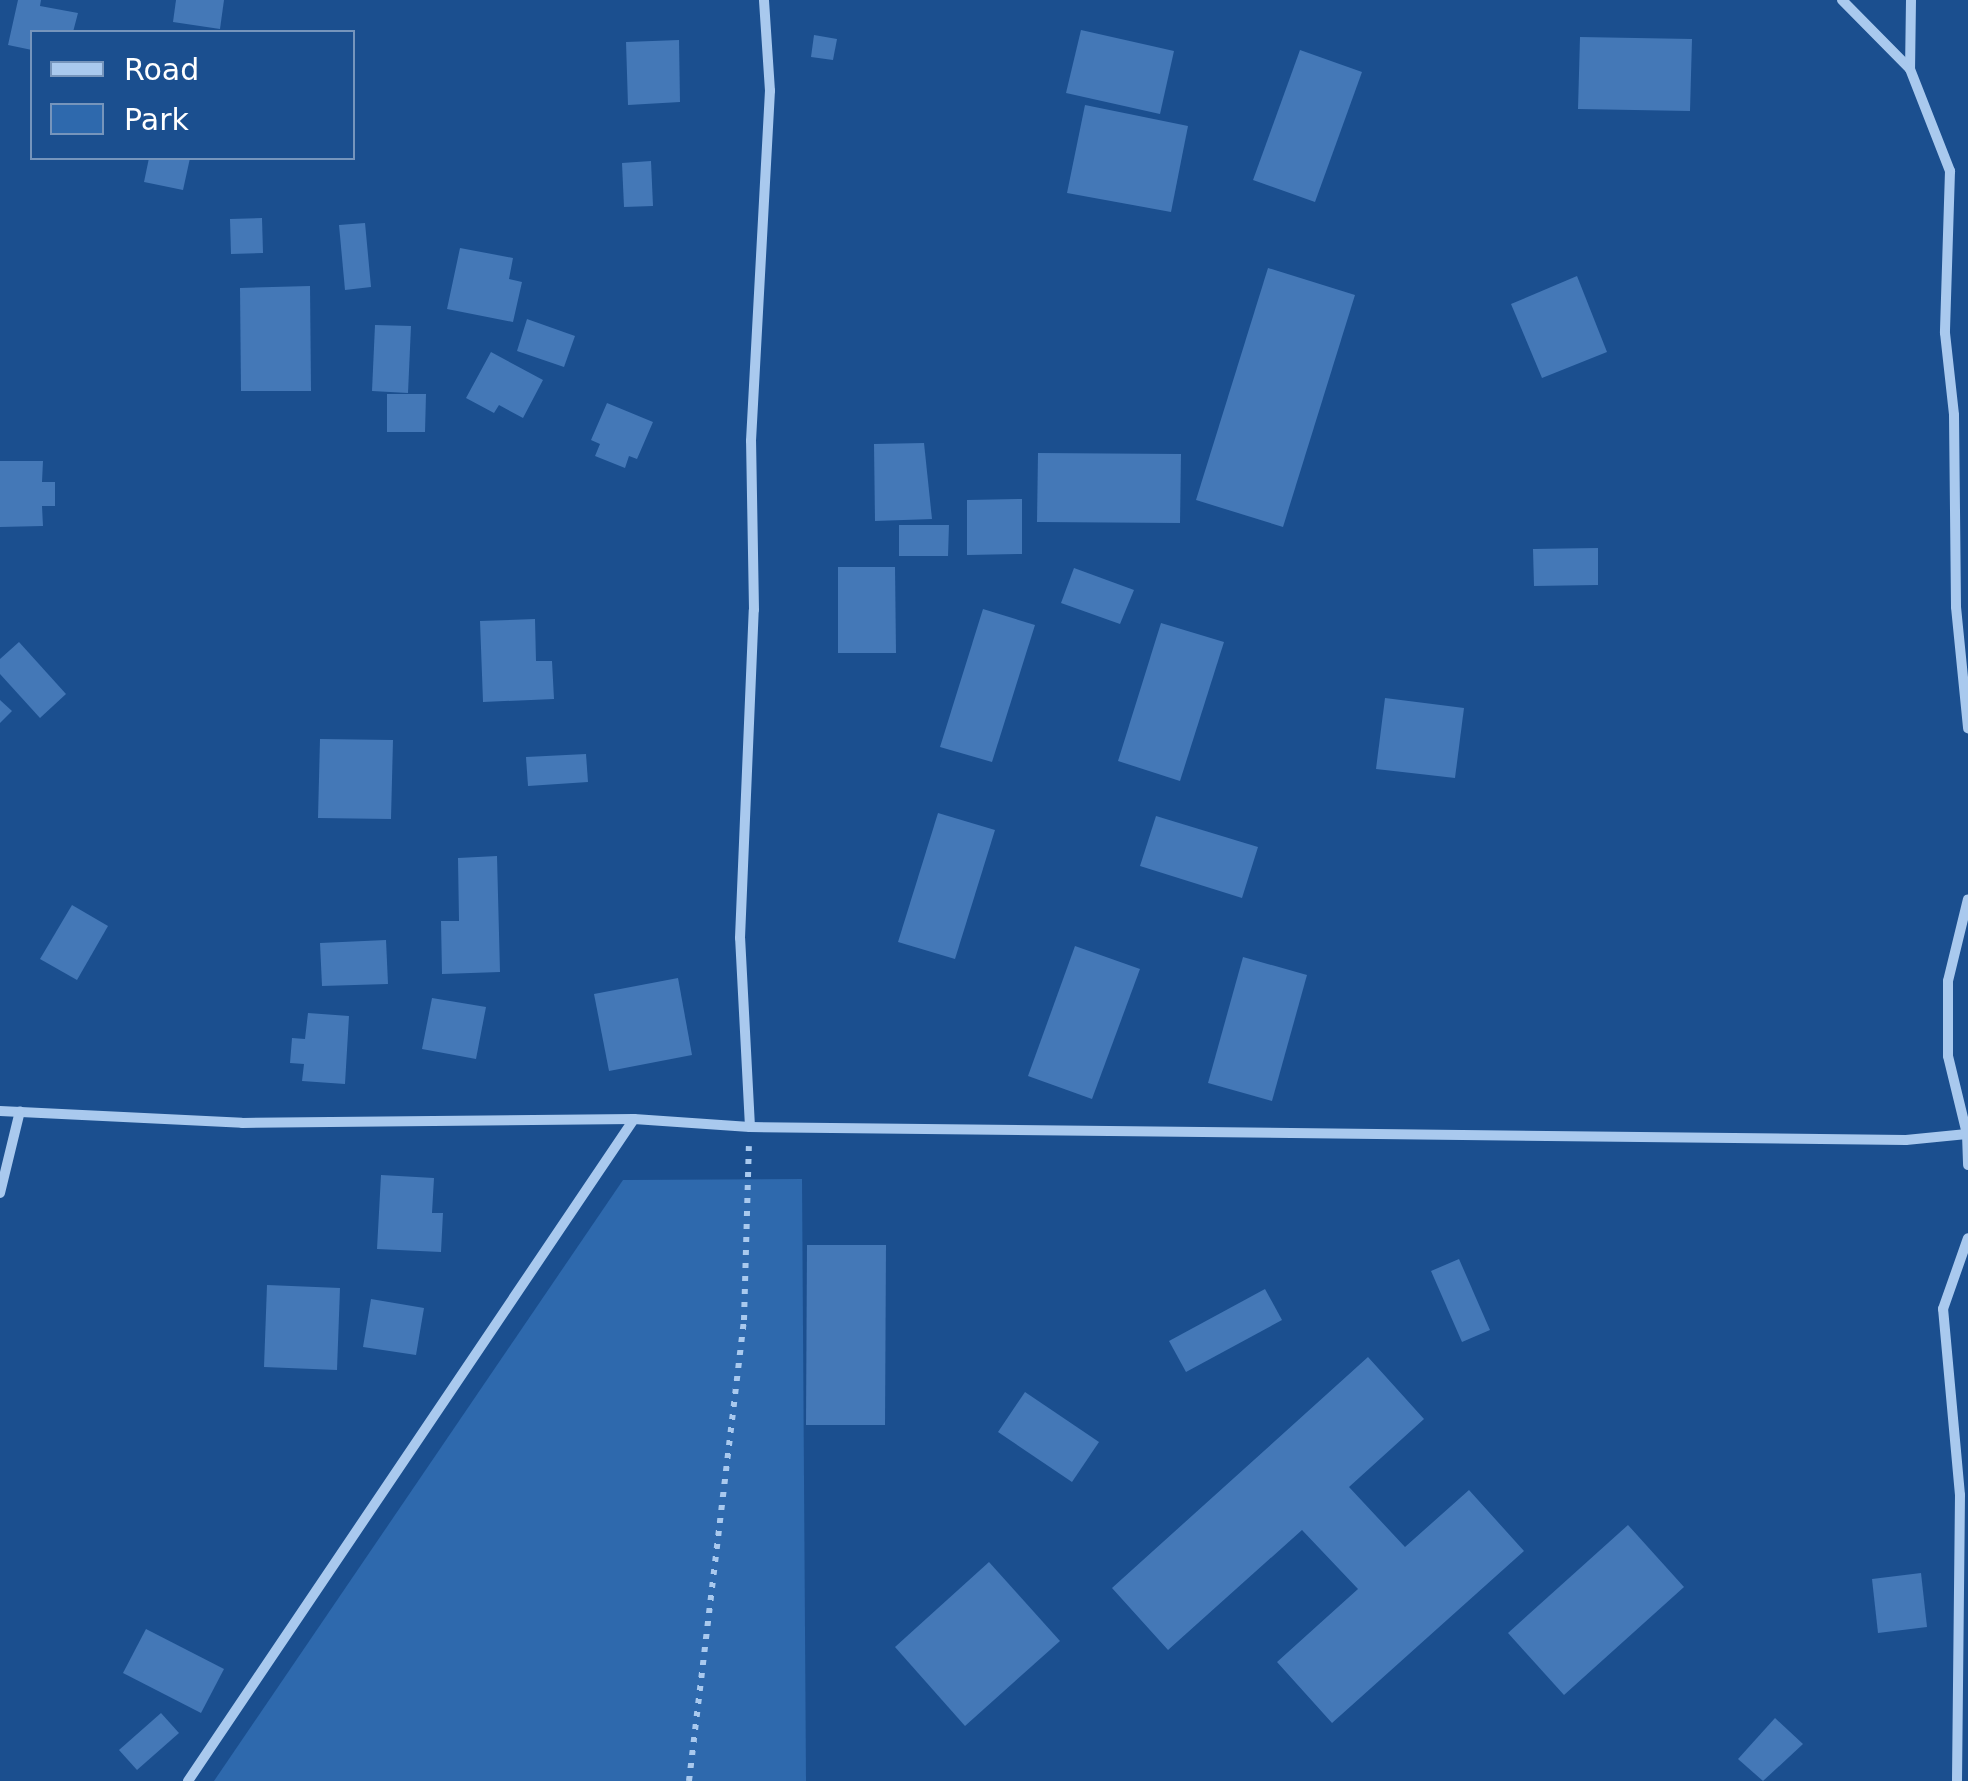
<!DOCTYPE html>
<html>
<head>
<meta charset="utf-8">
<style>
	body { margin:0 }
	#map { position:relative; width:1968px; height:1781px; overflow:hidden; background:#1b4f8f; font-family:"DejaVu Sans",sans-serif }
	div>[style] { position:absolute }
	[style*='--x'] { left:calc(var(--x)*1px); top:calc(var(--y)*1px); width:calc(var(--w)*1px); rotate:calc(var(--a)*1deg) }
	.green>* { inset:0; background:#2e69ad }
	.building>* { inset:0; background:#4478b7 }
	.path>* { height:6px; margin-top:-3px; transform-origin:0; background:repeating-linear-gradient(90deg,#a9c9ee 0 5px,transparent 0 13px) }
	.street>* { height:10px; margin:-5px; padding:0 5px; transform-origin:5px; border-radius:5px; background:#a9c9ee }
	span { translate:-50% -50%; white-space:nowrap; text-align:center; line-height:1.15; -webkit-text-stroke:10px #1b4f8f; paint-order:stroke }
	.legend { position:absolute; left:30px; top:30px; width:325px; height:130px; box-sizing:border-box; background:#1b4f8f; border:2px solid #7695bc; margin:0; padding:12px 18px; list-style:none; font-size:30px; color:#fff }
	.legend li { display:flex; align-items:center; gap:20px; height:50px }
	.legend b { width:50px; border:2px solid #7695bc }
</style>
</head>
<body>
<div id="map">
	<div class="green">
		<div style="clip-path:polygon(802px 1179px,806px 1781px,214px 1781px,623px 1180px)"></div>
	</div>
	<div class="building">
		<div style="clip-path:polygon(18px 0,41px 0,40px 6px,78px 13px,73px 32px,32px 32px,32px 50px,8px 45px)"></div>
		<div style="clip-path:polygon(176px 0,224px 0,220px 29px,173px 22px)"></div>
		<div style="clip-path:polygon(1081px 30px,1174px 51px,1160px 114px,1066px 93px)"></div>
		<div style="clip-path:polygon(814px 35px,837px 39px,833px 60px,811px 57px)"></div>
		<div style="clip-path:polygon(1580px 37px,1692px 39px,1690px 111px,1578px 109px)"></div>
		<div style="clip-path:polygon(679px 40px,680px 102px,628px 105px,626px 42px)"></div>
		<div style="clip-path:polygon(1300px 50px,1362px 72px,1315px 202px,1253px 180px)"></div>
		<div style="clip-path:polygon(1085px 105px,1188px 126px,1171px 212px,1067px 193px)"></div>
		<div style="clip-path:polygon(149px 158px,190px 158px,183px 190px,144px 182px)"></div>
		<div style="clip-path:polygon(651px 161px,653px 206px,624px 207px,622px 163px)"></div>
		<div style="clip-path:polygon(262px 218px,263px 253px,231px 254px,230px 219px)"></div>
		<div style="clip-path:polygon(365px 223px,371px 287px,345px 290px,339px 225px)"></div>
		<div style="clip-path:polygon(460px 248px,513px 258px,509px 279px,522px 282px,513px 322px,447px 309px)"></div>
		<div style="clip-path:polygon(1268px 268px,1355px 295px,1283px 527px,1196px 500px)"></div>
		<div style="clip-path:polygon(1577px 276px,1607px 352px,1542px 378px,1511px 304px)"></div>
		<div style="clip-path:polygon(310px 286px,311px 391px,241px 391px,240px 288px)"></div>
		<div style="clip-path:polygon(527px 319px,575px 336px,564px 367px,517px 351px)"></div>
		<div style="clip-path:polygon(375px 325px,411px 326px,408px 393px,372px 391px)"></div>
		<div style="clip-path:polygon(491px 352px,543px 380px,523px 418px,499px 405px,494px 413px,466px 398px)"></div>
		<div style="clip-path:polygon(387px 394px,426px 394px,425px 432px,387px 432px)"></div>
		<div style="clip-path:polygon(607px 403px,653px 422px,637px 459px,629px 456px,625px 468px,595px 456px,600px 444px,591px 440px)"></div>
		<div style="clip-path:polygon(924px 443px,932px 519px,875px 521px,874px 444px)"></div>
		<div style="clip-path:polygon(1038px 453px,1181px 454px,1180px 523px,1037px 522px)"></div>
		<div style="clip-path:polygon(0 461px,43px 461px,42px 482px,55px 482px,55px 506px,42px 506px,43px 526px,0 527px)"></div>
		<div style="clip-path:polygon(1022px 499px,1022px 554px,967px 555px,967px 500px)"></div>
		<div style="clip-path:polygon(899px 525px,949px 525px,948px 556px,899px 556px)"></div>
		<div style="clip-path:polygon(1598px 548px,1598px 585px,1534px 586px,1533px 549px)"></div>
		<div style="clip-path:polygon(838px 567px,895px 567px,896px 653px,838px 653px)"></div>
		<div style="clip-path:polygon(1074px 568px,1134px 590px,1120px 624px,1061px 603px)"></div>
		<div style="clip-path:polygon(983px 609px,1035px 625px,992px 762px,940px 747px)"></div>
		<div style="clip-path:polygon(535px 619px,536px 661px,552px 661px,554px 699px,483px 702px,480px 621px)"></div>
		<div style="clip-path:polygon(1161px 623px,1224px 642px,1180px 781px,1118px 761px)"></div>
		<div style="clip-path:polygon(19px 642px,66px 694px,40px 718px,0 674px,0 659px)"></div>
		<div style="clip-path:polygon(1385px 698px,1464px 708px,1455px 778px,1376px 769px)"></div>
		<div style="clip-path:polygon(0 700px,12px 711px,0 723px)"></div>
		<div style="clip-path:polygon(320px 739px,393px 740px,391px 819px,318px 818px)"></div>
		<div style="clip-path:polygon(586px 754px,588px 782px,528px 786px,526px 757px)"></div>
		<div style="clip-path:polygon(938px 813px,995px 830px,955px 959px,898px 942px)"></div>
		<div style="clip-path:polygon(1156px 816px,1258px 847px,1242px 898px,1140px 866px)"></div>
		<div style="clip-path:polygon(497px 856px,500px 972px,442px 974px,441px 921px,459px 921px,458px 858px)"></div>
		<div style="clip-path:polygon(72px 905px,108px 926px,77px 980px,40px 959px)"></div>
		<div style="clip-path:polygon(386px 940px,388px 984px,322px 986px,320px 943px)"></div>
		<div style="clip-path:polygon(1075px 946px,1140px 969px,1092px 1099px,1028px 1076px)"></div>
		<div style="clip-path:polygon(1243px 957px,1307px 975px,1272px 1101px,1208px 1083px)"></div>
		<div style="clip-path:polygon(678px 978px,692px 1055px,609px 1071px,594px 994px)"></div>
		<div style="clip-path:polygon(432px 998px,486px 1007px,476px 1059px,422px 1049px)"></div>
		<div style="clip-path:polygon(308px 1013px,349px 1016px,345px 1084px,302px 1081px,304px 1064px,290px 1063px,292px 1038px,305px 1039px)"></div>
		<div style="clip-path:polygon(381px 1175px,434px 1178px,432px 1213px,443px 1213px,441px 1252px,377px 1249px)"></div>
		<div style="clip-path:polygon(807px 1245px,886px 1245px,885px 1425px,806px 1425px)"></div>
		<div style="clip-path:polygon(1459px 1259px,1490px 1330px,1462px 1342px,1431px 1271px)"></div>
		<div style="clip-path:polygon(267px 1285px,340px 1288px,337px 1370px,264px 1367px)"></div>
		<div style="clip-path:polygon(1265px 1289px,1282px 1320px,1186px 1372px,1169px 1341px)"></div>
		<div style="clip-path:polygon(371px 1299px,424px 1308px,416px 1355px,363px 1347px)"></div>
		<div style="clip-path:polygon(1368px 1357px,1424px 1419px,1349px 1487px,1405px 1547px,1469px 1490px,1524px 1551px,1332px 1723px,1277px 1662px,1358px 1589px,1302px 1530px,1168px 1650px,1112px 1588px)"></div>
		<div style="clip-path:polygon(1025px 1392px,1099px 1442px,1072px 1482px,998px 1432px)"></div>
		<div style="clip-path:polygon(1628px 1525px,1684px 1587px,1564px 1695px,1508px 1633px)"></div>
		<div style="clip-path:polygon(989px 1562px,1060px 1641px,965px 1726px,895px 1647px)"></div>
		<div style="clip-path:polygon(1921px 1573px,1927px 1627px,1878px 1633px,1872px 1579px)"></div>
		<div style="clip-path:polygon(146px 1629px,224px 1669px,201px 1713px,123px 1673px)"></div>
		<div style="clip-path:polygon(161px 1713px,179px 1733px,137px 1770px,119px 1750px)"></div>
		<div style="clip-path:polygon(1775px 1718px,1803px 1744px,1763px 1781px,1738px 1759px)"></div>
	</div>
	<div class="path">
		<div style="--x:689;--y:1781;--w:464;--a:-83.2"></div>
		<div style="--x:744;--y:1320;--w:174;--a:-88.4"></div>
	</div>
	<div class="street">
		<div style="--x:1842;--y:0;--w:97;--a:45.4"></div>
		<div style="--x:1911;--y:0;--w:69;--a:90.8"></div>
		<div style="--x:1910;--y:69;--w:110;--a:68.6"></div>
		<div style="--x:1950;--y:171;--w:162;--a:91.8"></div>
		<div style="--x:1945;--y:333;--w:82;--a:83.7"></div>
		<div style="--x:1954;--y:415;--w:192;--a:89.4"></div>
		<div style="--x:1956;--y:607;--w:122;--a:84.3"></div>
		<div style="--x:0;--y:1111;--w:242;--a:2.8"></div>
		<div style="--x:242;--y:1123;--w:392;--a:-0.6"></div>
		<div style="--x:634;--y:1119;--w:116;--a:3.9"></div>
		<div style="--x:750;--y:1127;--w:1156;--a:0.64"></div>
		<div style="--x:1906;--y:1140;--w:61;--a:-5.6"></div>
		<div style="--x:1967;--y:1134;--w:31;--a:88"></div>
		<div style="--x:750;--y:1127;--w:189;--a:-93"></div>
		<div style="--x:740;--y:938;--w:328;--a:-87.6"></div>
		<div style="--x:754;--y:610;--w:169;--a:-91"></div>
		<div style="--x:751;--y:441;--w:351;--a:-86.9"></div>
		<div style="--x:770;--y:91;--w:91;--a:-93.8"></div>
		<div style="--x:1967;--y:1134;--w:80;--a:-103.7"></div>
		<div style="--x:1948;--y:1056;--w:75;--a:-90"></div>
		<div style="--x:1948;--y:981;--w:84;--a:-76.3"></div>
		<div style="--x:0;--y:1193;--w:84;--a:-76.3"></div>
		<div style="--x:188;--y:1781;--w:798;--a:-56.03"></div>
		<div style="--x:1957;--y:1781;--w:286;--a:-89.4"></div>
		<div style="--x:1960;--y:1495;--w:187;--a:-95.2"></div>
		<div style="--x:1943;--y:1309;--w:75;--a:-70.6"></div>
	</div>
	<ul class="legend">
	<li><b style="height:12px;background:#a9c9ee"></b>Road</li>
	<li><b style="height:28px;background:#2e69ad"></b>Park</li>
	</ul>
</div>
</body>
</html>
